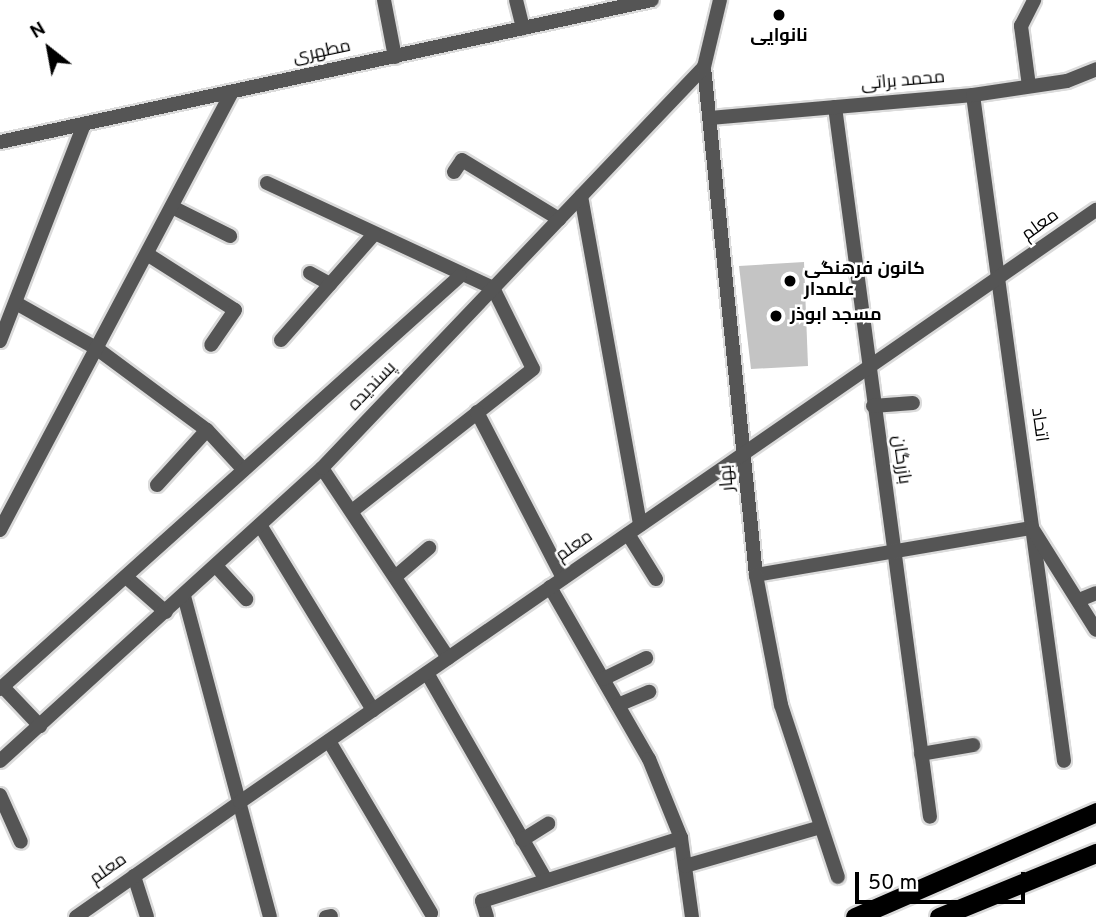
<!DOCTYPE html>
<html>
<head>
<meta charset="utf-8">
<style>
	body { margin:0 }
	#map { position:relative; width:1096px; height:917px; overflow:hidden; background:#fff; font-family:Overpass,Cairo,sans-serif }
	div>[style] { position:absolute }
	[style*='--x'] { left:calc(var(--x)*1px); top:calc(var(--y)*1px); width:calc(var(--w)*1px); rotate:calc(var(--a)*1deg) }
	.building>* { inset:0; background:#c4c4c4 }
	.roads { filter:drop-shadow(2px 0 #dbdbdb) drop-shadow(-2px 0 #dbdbdb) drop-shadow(0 2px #dbdbdb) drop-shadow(0 -2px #dbdbdb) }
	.minor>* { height:14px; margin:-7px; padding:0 7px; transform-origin:7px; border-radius:7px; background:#555 }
	.tertiary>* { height:14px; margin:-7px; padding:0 7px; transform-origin:7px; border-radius:7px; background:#555 }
	.trunk>* { height:19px; margin:-9.5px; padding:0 9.5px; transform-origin:9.5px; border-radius:9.5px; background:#000 }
	.dots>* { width:19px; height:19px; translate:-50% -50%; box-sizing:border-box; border:4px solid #fff; border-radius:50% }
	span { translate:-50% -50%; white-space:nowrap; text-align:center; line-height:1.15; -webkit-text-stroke:5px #fff; paint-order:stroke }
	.poi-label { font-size:18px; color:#000; font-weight:700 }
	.left { translate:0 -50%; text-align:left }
	.street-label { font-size:18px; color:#000 }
	.north { position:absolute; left:14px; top:14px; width:70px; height:70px; -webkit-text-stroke:5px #fff; paint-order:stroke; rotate:329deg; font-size:19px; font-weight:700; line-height:28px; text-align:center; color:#000 }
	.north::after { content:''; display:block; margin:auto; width:24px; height:32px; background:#000; clip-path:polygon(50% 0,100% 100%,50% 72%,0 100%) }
	.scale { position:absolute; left:855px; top:872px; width:170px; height:32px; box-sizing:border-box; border:4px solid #000; border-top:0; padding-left:9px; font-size:21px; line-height:24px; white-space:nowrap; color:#000; -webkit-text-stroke:5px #fff; paint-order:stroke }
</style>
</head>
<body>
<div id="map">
	<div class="building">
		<div style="clip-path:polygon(804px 262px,808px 366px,751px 369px,739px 266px)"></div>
	</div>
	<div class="roads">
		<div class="minor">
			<div style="--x:384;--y:0;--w:58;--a:79.1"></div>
			<div style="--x:516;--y:0;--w:29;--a:76"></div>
			<div style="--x:1029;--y:86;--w:61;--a:-97.6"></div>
			<div style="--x:1021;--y:26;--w:29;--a:-63"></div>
			<div style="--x:973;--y:95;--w:672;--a:82.22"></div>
			<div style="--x:835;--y:107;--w:716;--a:82.38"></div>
			<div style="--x:454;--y:172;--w:14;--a:-56"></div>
			<div style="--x:462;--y:160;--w:114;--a:31.3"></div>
			<div style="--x:267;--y:183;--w:249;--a:24.9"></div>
			<div style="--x:493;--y:288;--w:90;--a:63.7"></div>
			<div style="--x:533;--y:369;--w:230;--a:141.9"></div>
			<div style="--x:581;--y:196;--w:334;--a:79.8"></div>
			<div style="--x:172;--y:207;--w:65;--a:26.6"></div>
			<div style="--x:147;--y:254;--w:104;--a:32.5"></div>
			<div style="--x:235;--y:310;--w:42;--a:124.4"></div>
			<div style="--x:310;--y:273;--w:23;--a:29"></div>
			<div style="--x:16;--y:303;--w:92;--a:29.4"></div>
			<div style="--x:96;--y:348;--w:138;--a:36.5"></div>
			<div style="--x:207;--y:430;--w:54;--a:47.2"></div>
			<div style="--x:281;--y:340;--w:141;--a:-48.7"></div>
			<div style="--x:0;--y:341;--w:233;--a:-68.8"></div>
			<div style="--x:873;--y:406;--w:40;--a:-4.3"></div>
			<div style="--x:477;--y:412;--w:187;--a:62.6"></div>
			<div style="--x:322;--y:468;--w:228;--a:56.4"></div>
			<div style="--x:157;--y:485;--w:74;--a:-47.7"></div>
			<div style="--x:260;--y:525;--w:217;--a:58.6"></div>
			<div style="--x:0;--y:530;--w:496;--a:-62.1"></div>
			<div style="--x:628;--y:534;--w:53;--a:58.1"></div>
			<div style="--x:216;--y:566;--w:45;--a:47.7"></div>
			<div style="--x:756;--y:575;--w:280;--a:-9.7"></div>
			<div style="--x:1032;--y:528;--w:120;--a:57.9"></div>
			<div style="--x:126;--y:577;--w:53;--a:41.2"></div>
			<div style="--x:395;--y:577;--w:45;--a:-40.5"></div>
			<div style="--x:550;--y:587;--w:198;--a:60.1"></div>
			<div style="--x:649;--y:759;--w:85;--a:67.9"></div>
			<div style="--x:681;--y:838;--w:80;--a:82.1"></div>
			<div style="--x:184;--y:596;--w:332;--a:75"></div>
			<div style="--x:1079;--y:600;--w:18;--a:-22"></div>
			<div style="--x:427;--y:673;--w:239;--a:60.1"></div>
			<div style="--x:603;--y:679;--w:48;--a:-26"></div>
			<div style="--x:3;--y:687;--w:54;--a:46.5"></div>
			<div style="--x:0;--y:689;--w:618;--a:-41.92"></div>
			<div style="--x:618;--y:705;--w:34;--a:-23"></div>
			<div style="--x:329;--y:741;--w:200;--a:59.3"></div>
			<div style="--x:921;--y:754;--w:53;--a:-9.8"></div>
			<div style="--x:0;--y:795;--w:51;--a:65.9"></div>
			<div style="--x:522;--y:840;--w:31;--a:-32"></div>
			<div style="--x:685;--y:866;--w:141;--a:-16"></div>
			<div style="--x:134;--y:876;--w:43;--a:72.4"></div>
			<div style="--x:76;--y:917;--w:200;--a:-35"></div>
			<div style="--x:326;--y:917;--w:5;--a:-11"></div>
			<div style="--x:487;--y:917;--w:17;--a:-107"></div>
			<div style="--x:482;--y:901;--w:209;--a:-17.6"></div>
		</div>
		<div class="tertiary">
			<div style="--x:704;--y:67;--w:511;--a:84.16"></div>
			<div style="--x:756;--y:575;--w:132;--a:79.1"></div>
			<div style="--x:781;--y:705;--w:181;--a:71.7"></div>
			<div style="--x:710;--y:118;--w:264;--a:-5"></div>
			<div style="--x:973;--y:95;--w:95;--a:-8.5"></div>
			<div style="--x:1067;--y:81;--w:31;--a:-22"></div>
			<div style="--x:0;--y:142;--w:667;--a:-12.29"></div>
			<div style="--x:0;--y:761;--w:435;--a:-42.3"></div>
			<div style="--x:322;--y:468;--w:554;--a:-46.39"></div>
			<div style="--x:704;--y:67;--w:69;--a:-76.6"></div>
			<div style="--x:240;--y:802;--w:1041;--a:-34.67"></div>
		</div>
		<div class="trunk">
			<div style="--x:855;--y:917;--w:263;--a:-23.5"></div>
			<div style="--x:939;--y:917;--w:170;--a:-22.2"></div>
		</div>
	</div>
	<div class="dots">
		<div style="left:779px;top:15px;background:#000"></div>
		<div style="left:790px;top:281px;background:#000"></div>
		<div style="left:776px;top:316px;background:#000"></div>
	</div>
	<div class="poi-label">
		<span style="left:779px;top:37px">نانوایی</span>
		<span class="left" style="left:804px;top:281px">کانون فرهنگی<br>علمدار</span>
		<span class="left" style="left:790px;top:316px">مسجد ابوذر</span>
	</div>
	<div class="street-label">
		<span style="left:322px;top:53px;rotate:-12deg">مطهری</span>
		<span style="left:903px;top:82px;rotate:-5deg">محمد براتی</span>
		<span style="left:1041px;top:226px;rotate:-36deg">معلم</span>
		<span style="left:373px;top:387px;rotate:-46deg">پسندیده</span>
		<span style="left:1038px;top:425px;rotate:82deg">اتحاد</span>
		<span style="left:900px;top:460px;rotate:82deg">بازرگان</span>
		<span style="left:728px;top:478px;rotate:-95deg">بهار</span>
		<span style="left:575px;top:547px;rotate:-35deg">معلم</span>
		<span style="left:109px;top:870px;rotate:-35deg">معلم</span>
	</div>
	<div class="north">N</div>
	<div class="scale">50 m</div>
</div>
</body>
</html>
